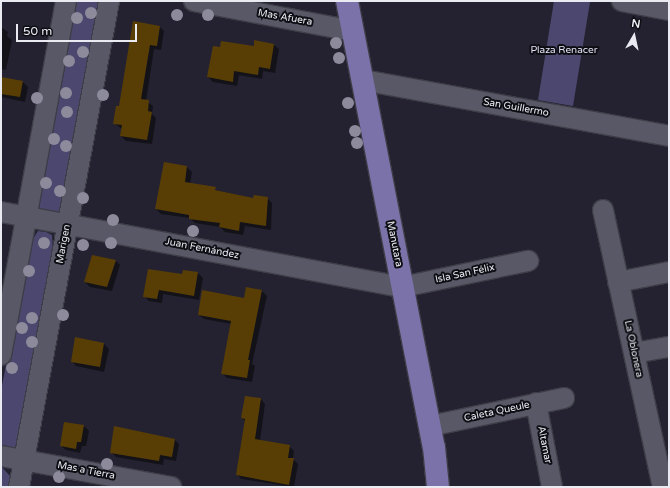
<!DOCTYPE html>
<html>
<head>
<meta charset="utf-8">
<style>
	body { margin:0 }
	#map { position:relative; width:670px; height:488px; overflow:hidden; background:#242230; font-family:"Varela Round",sans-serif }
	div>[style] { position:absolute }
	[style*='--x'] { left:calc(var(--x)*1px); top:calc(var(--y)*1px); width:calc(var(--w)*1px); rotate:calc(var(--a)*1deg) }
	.green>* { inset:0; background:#4c476e }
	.shadow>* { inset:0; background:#0007 }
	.building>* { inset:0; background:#583e05 }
	.roads { filter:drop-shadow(1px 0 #3e3d47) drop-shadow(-1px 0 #3e3d47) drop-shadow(0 1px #3e3d47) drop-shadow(0 -1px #3e3d47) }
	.minor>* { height:20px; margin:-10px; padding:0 10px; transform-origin:10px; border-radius:10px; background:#595867 }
	.major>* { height:22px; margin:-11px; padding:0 11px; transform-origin:11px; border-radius:11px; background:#7a72a8 }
	.trees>* { width:12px; height:12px; margin:-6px; border-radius:50%; background:#8c8a9b }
	span { translate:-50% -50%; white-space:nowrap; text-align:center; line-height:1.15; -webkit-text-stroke:4px #0d0d13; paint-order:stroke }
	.street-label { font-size:10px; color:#eaeaf3 }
	.park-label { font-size:10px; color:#e2e0f3 }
	.frame { position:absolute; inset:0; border:2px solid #eaeaf3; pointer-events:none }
	.north { position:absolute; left:614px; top:16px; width:40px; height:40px; -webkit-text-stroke:3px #0d0d13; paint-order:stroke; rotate:9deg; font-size:11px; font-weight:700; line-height:16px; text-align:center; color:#eaeaf3 }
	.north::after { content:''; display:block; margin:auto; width:14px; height:18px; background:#eaeaf3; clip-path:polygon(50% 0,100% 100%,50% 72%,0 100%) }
	.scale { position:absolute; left:16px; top:24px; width:121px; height:18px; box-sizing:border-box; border:2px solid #eaeaf3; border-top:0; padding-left:5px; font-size:12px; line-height:14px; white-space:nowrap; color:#eaeaf3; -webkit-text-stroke:3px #0d0d13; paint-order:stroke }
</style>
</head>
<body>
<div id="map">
	<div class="green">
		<div style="clip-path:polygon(74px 1px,98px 1px,99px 3px,60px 211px,56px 215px,40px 212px,38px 208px)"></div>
		<div style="clip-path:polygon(554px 1px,590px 2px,573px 106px,538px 100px)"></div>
		<div style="clip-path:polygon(38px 231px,46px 232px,52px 235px,53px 251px,18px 439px,14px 449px,1px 452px,1px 391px,29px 245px)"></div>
		<div style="clip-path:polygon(1px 466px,10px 476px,9px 487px,1px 487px)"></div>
	</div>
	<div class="shadow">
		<div style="clip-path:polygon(134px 22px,160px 27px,164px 31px,161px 50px,154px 49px,146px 101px,153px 106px,152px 114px,156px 118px,152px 144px,126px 141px,121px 136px,122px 129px,114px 123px,120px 107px)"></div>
		<div style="clip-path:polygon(1px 27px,8px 32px,7px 36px,12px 40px,6px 70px,1px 69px)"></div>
		<div style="clip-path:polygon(255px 42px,274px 45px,279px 49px,275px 73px,263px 71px,262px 79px,239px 75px,237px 86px,213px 82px,208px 77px,221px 48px,254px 47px)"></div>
		<div style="clip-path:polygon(1px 78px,23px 82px,28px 87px,25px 102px,1px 97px)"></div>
		<div style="clip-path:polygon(165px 163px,187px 167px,192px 172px,190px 184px,254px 199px,267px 198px,272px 203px,271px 230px,245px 226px,243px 235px,225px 232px,220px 227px,195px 223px,190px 218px,161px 214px,156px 209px)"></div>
		<div style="clip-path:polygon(116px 261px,120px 265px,112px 291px,90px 287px,85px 282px)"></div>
		<div style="clip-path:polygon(184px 271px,198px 273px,203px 278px,199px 300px,163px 294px,162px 303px,149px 301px,144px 296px,183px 276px)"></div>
		<div style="clip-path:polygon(247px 288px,262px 291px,267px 296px,252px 364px,255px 366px,252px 382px,227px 378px,223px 374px,231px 324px,204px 319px,199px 315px,245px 299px)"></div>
		<div style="clip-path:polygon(76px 338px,104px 344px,109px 349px,104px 372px,76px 366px,72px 361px)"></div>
		<div style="clip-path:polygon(261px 399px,265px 404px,260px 441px,289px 446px,294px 451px,293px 459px,298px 464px,294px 487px,241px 479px,237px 474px,245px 421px,242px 418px)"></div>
		<div style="clip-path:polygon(65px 423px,84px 426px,89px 431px,86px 446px,82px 446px,80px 453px,66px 450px,61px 446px)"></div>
		<div style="clip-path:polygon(174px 439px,179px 444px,176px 461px,164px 459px,163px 465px,116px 457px,111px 452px)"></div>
	</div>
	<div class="building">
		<div style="clip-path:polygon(133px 21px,160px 26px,157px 46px,150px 45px,141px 99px,149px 100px,148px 111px,152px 112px,147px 140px,120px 136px,122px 125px,113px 124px,116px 106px,119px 106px)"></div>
		<div style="clip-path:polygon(254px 40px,274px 44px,270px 69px,259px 67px,258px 75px,234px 71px,233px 82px,207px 77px,213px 46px,220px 47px,221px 41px,254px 46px)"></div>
		<div style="clip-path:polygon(1px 77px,23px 81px,20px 97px,1px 94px)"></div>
		<div style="clip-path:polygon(164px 162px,187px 166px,185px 182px,216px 187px,215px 190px,253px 198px,254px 195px,268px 197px,266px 226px,240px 222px,239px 231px,219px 227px,220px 223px,189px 219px,189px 215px,155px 209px)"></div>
		<div style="clip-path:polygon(92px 255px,116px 260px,107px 287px,84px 282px)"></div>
		<div style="clip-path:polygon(148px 269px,182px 274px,183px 270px,198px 272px,194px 296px,159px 290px,157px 299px,143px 297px)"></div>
		<div style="clip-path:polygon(246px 287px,262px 290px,248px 360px,250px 360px,247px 378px,221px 374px,231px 321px,198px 315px,202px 290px,244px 298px)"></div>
		<div style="clip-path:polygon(75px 337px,104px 343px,100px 367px,71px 362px)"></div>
		<div style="clip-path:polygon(245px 396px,261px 398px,255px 439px,290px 445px,288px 458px,294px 458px,289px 485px,236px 475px,245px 419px,241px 418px)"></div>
		<div style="clip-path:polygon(64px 422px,84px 425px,81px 442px,77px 442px,76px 449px,60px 446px)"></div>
		<div style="clip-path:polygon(114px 426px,175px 439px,172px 457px,160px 455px,159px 461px,110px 453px)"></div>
	</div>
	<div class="roads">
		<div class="minor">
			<div style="--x:194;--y:1;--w:162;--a:10.7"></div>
			<div style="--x:622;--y:1;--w:48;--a:10.8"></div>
			<div style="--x:362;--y:80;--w:312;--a:10.3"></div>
			<div style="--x:603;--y:210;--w:283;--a:77.8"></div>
			<div style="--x:1;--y:212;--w:408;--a:10.6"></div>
			<div style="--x:402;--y:287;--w:129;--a:-11.7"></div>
			<div style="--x:618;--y:282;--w:52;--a:-11.1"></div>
			<div style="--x:634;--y:353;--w:36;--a:-10"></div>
			<div style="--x:1;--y:355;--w:360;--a:-79.6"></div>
			<div style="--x:536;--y:403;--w:86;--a:79.2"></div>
			<div style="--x:430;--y:426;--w:137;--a:-11.8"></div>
			<div style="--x:1;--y:456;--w:173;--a:10.3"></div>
			<div style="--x:19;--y:487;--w:494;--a:-79.5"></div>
		</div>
		<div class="major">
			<div style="--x:347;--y:1;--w:454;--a:79"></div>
			<div style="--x:434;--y:447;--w:40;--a:84.3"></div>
		</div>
	</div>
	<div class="trees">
		<div style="left:91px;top:13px"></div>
		<div style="left:177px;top:15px"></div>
		<div style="left:208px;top:15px"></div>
		<div style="left:77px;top:18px"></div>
		<div style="left:336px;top:43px"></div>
		<div style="left:83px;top:52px"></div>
		<div style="left:339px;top:58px"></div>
		<div style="left:69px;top:61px"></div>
		<div style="left:66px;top:93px"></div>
		<div style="left:103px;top:95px"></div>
		<div style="left:37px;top:98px"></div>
		<div style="left:348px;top:103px"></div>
		<div style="left:67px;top:112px"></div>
		<div style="left:355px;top:131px"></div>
		<div style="left:54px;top:139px"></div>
		<div style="left:357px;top:143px"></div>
		<div style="left:66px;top:146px"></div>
		<div style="left:46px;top:183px"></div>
		<div style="left:60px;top:191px"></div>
		<div style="left:83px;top:198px"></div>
		<div style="left:113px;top:220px"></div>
		<div style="left:193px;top:231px"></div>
		<div style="left:44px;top:243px"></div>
		<div style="left:111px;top:243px"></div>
		<div style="left:83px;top:245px"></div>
		<div style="left:29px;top:271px"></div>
		<div style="left:63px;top:315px"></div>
		<div style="left:32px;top:318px"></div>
		<div style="left:22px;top:328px"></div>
		<div style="left:32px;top:342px"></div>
		<div style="left:12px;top:368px"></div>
		<div style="left:107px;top:464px"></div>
		<div style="left:59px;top:477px"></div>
	</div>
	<div class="street-label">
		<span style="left:285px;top:18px;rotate:10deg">Mas Afuera</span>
		<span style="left:516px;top:108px;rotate:10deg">San Guillermo</span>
		<span style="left:64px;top:244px;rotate:-79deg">Marigen</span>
		<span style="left:394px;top:244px;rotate:79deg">Manutara</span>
		<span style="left:202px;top:249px;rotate:11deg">Juan Fernández</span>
		<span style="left:465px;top:274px;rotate:-12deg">Isla San Félix</span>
		<span style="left:633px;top:349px;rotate:78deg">La Oblonera</span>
		<span style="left:497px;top:412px;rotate:-12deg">Caleta Queule</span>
		<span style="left:544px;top:445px;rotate:79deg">Altamar</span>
		<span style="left:86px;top:471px;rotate:11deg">Mas a Tierra</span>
	</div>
	<div class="park-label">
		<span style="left:564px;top:51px">Plaza Renacer</span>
	</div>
	<div class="frame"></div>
	<div class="north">N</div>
	<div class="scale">50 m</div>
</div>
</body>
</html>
